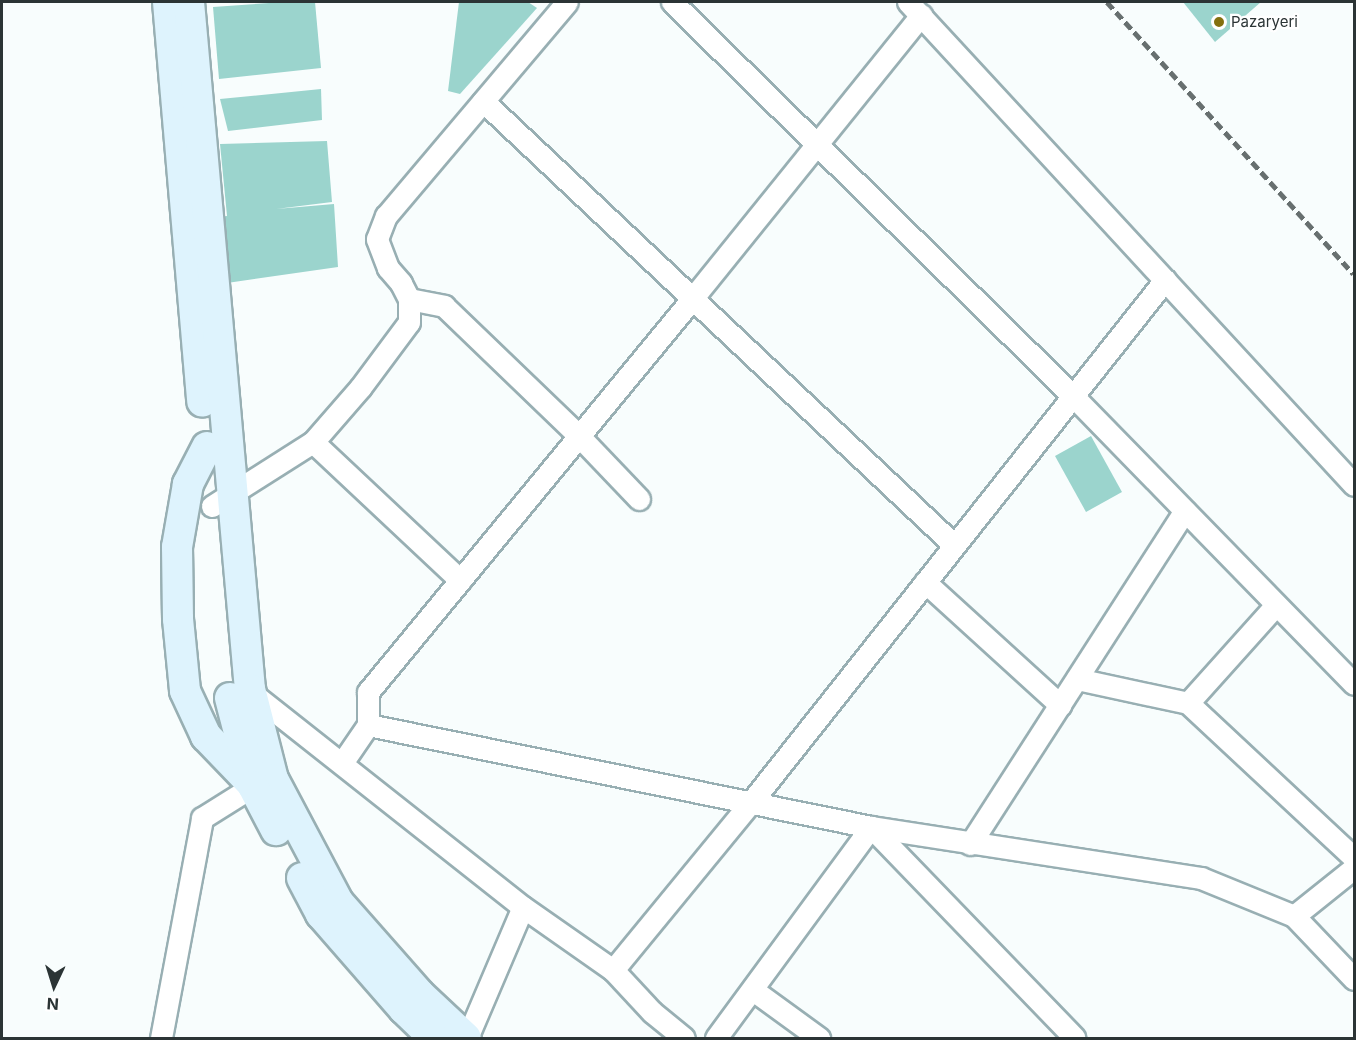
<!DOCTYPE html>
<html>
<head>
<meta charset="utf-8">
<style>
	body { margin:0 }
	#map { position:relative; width:1356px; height:1040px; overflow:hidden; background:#f8fdfd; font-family:Inter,sans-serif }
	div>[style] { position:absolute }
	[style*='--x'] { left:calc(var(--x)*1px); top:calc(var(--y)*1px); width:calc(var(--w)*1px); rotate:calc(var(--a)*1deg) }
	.building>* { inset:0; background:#9bd4cd }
	.roads { filter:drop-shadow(2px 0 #98afb3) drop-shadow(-2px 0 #98afb3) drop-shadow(0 2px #98afb3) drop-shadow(0 -2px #98afb3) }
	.street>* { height:21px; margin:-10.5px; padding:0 10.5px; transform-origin:10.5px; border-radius:10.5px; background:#fff }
	.secondary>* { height:30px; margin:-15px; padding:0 15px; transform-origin:15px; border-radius:15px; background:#def3fd }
	.rail>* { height:4.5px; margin-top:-2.25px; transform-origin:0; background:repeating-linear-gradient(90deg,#676f6f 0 9px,transparent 0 13.5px) }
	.dots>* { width:16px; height:16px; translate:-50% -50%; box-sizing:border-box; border:3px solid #fff; border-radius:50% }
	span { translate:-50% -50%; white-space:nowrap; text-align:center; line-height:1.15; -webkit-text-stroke:4.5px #fff; paint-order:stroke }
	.poi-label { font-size:15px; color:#2b3435 }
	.left { translate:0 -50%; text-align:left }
	.frame { position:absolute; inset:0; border:3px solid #2b3435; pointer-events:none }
	.north { position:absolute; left:24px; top:956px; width:60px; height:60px; -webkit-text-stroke:4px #fff; paint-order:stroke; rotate:184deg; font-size:16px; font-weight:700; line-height:24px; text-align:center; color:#2b3435 }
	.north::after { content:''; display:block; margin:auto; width:21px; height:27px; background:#2b3435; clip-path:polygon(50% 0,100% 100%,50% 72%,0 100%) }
</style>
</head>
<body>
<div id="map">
	<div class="building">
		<div style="clip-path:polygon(284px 2px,315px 2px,321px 68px,219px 79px,213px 7px)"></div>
		<div style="clip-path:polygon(459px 2px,528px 2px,537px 8px,460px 94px,448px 91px)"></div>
		<div style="clip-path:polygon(1183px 2px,1261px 2px,1215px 42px)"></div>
		<div style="clip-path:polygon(321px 89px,322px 120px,228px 131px,220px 99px)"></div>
		<div style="clip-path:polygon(327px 141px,332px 202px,276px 209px,334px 204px,338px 267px,227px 283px,218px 217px,227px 216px,220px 144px)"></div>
		<div style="clip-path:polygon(1091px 436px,1122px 492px,1086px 512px,1055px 456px)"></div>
	</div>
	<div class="roads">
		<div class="street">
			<div style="--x:672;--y:2;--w:562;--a:44.5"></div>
			<div style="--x:1073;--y:396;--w:402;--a:45.7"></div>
			<div style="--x:908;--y:2;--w:657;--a:47.28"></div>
			<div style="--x:483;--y:101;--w:647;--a:43.31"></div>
			<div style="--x:409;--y:299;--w:36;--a:11"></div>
			<div style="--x:444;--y:306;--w:187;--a:43.9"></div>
			<div style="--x:579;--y:436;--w:87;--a:46.4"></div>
			<div style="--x:313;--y:442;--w:202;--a:43.2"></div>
			<div style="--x:212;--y:506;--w:120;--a:-32.4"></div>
			<div style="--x:313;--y:442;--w:72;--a:-49"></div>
			<div style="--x:360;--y:388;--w:82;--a:-53.4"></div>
			<div style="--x:409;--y:322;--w:23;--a:-90"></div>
			<div style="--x:409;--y:299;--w:18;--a:-117"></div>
			<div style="--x:401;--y:283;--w:20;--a:-131"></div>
			<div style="--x:388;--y:268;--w:31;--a:-111"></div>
			<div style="--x:377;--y:239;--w:25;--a:-69"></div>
			<div style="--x:386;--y:216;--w:280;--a:-49.8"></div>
			<div style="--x:925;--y:582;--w:183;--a:42.3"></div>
			<div style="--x:1077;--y:679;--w:114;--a:12.2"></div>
			<div style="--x:1188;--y:703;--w:227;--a:43"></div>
			<div style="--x:248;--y:690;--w:350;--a:38.3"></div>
			<div style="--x:523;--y:907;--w:110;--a:35"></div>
			<div style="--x:613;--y:970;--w:57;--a:47.1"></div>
			<div style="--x:652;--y:1012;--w:41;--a:39.1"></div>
			<div style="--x:1188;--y:703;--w:132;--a:-48.1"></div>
			<div style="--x:368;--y:725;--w:33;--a:-90"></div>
			<div style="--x:368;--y:692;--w:509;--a:-50.5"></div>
			<div style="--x:692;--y:299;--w:365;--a:-51.1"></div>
			<div style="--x:342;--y:763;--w:46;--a:-55.6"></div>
			<div style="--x:368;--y:725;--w:513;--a:11.46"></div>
			<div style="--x:871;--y:827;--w:334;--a:8.8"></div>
			<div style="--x:1201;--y:878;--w:100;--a:22.2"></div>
			<div style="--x:1294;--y:916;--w:87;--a:46.4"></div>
			<div style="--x:970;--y:844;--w:396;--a:-57.2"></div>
			<div style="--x:1294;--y:916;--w:77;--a:-38.7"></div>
			<div style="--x:613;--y:970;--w:219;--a:-50.6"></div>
			<div style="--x:752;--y:801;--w:665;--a:-51.6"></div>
			<div style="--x:753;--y:990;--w:82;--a:36"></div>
			<div style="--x:161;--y:1038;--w:224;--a:-79.4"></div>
			<div style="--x:202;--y:818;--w:60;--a:-32.1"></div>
			<div style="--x:467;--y:1038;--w:142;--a:-66.9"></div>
			<div style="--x:716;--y:1038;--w:262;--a:-53.7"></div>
			<div style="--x:871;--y:827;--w:293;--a:46"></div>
		</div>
		<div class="secondary">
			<div style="--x:168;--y:2;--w:401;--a:85.1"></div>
			<div style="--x:189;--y:2;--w:690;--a:84.93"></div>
			<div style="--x:250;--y:689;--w:93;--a:75.7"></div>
			<div style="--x:273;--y:779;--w:139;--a:62.1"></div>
			<div style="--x:338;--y:902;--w:123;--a:48.6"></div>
			<div style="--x:419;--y:994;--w:64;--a:43.1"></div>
			<div style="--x:207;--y:447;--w:42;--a:117.2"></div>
			<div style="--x:188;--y:484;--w:64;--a:99.9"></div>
			<div style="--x:177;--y:547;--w:72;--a:89.2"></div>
			<div style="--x:178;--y:619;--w:72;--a:84.4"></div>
			<div style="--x:185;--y:691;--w:50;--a:65"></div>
			<div style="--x:206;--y:736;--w:66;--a:46.2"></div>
			<div style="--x:230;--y:698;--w:91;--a:75.4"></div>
			<div style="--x:253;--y:786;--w:50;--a:62.4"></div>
			<div style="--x:302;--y:878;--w:41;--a:62.2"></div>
			<div style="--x:321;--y:914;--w:126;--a:48.9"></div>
			<div style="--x:404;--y:1009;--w:42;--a:44"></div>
		</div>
	</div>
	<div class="rail">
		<div style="--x:1107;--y:2;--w:367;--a:47.8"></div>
	</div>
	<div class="dots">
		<div style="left:1219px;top:22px;background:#84700f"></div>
	</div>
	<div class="poi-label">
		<span class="left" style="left:1231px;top:22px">Pazaryeri</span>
	</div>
	<div class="frame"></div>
	<div class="north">N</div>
</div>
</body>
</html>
